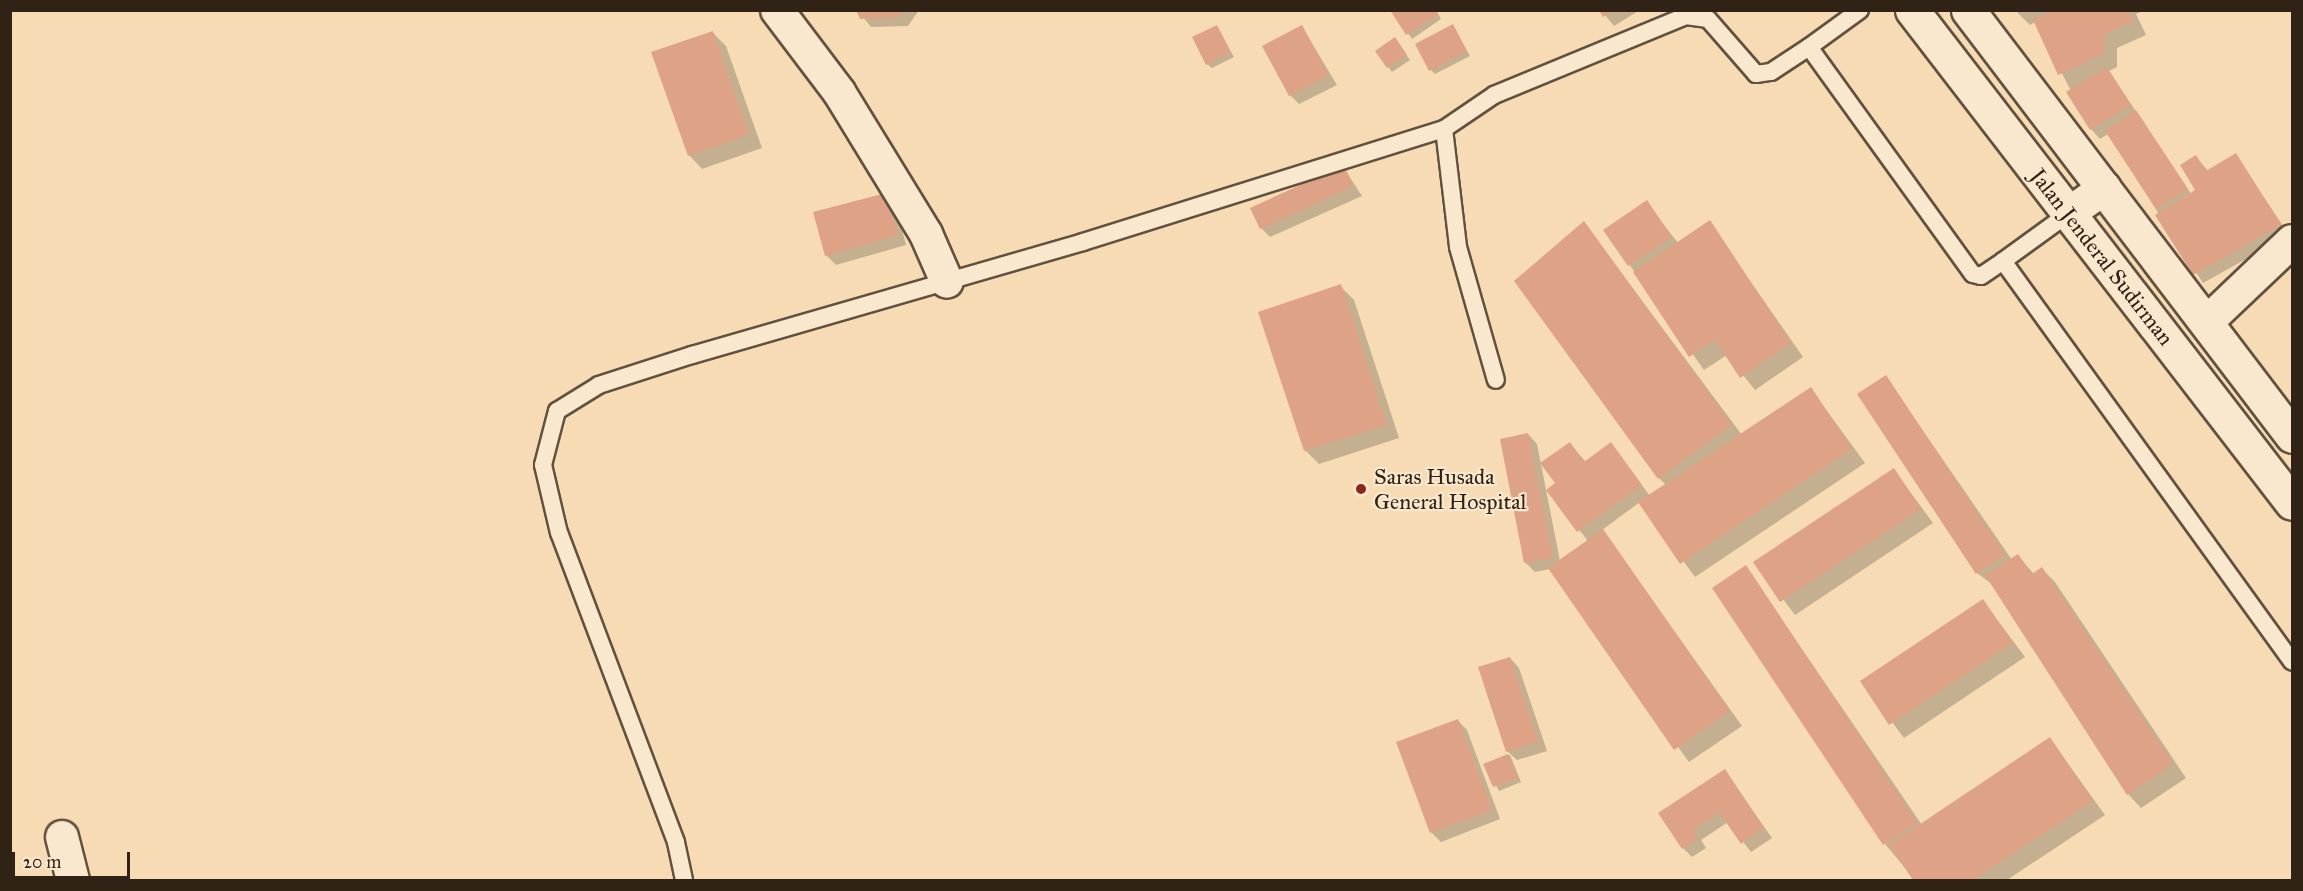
<!DOCTYPE html>
<html>
<head>
<meta charset="utf-8">
<style>
	body { margin:0 }
	#map { position:relative; width:2303px; height:891px; overflow:hidden; background:#f6dbb4; font-family:"IM FELL Great Primer",serif }
	div>[style] { position:absolute }
	[style*='--x'] { left:calc(var(--x)*1px); top:calc(var(--y)*1px); width:calc(var(--w)*1px); rotate:calc(var(--a)*1deg) }
	.shadow>* { inset:0; background:#0003 }
	.building>* { inset:0; background:#dea286 }
	.roads { filter:drop-shadow(2px 0 #62513e) drop-shadow(-2px 0 #62513e) drop-shadow(0 2px #62513e) drop-shadow(0 -2px #62513e) }
	.lane>* { height:16px; margin:-8px; padding:0 8px; transform-origin:8px; border-radius:8px; background:#f9e8ce }
	.street>* { height:32px; margin:-16px; padding:0 16px; transform-origin:16px; border-radius:16px; background:#f9e8ce }
	.secondary>* { height:33px; margin:-16.5px; padding:0 16.5px; transform-origin:16.5px; border-radius:16.5px; background:#f9e8ce }
	.dots>* { width:16px; height:16px; translate:-50% -50%; box-sizing:border-box; border:3px solid #f9e8ce; border-radius:50% }
	span { translate:-50% -50%; white-space:nowrap; text-align:center; line-height:1.15; -webkit-text-stroke:4.5px #f9e8ce; paint-order:stroke }
	.street-label { font-size:22px; color:#302316 }
	.poi-label { font-size:22px; color:#302316 }
	.left { translate:0 -50%; text-align:left }
	.frame { position:absolute; inset:0; border:12px solid #302316; pointer-events:none }
	.scale { position:absolute; left:12px; top:852px; width:118px; height:27px; box-sizing:border-box; border:3px solid #302316; border-top:0; padding-left:8px; font-size:18px; line-height:21px; white-space:nowrap; color:#302316; -webkit-text-stroke:4px #f9e8ce; paint-order:stroke }
</style>
</head>
<body>
<div id="map">
	<div class="shadow">
		<div style="clip-path:polygon(857px 10px,919px 10px,908px 26px,871px 27px)"></div>
		<div style="clip-path:polygon(1392px 10px,1436px 10px,1441px 19px,1412px 39px)"></div>
		<div style="clip-path:polygon(1601px 10px,1640px 10px,1614px 26px)"></div>
		<div style="clip-path:polygon(2015px 10px,2145px 10px,2136px 14px,2146px 35px,2117px 48px,2117px 67px,2109px 71px,2191px 194px,2197px 190px,2196px 157px,2209px 172px,2236px 155px,2289px 235px,2203px 283px,2108px 134px,2100px 139px,2091px 129px,2035px 22px,2030px 25px)"></div>
		<div style="clip-path:polygon(1453px 26px,1470px 56px,1435px 74px,1431px 70px)"></div>
		<div style="clip-path:polygon(1216px 27px,1234px 57px,1212px 68px,1207px 64px)"></div>
		<div style="clip-path:polygon(1302px 27px,1337px 85px,1299px 104px,1290px 95px)"></div>
		<div style="clip-path:polygon(713px 33px,726px 46px,762px 148px,702px 169px,689px 155px)"></div>
		<div style="clip-path:polygon(1395px 39px,1410px 60px,1392px 72px,1388px 67px)"></div>
		<div style="clip-path:polygon(1343px 167px,1362px 196px,1270px 237px,1261px 228px)"></div>
		<div style="clip-path:polygon(885px 195px,895px 204px,906px 245px,836px 265px,826px 255px)"></div>
		<div style="clip-path:polygon(1646px 202px,1678px 243px,1709px 222px,1803px 357px,1755px 390px,1727px 355px,1704px 370px,1605px 230px)"></div>
		<div style="clip-path:polygon(1584px 223px,1742px 435px,1811px 389px,1865px 463px,1695px 577px,1640px 502px,1602px 530px,1742px 726px,1689px 762px,1550px 569px,1535px 572px,1526px 563px,1501px 440px,1528px 434px,1537px 444px,1560px 561px,1588px 541px,1548px 490px,1557px 483px,1570px 444px,1586px 462px,1611px 444px,1650px 496px,1666px 485px,1659px 478px)"></div>
		<div style="clip-path:polygon(1340px 286px,1354px 300px,1399px 438px,1319px 464px,1305px 450px)"></div>
		<div style="clip-path:polygon(1886px 377px,2012px 560px,2018px 556px,2034px 574px,2042px 569px,2055px 582px,2186px 778px,2141px 808px,2128px 794px,1993px 585px,1977px 573px)"></div>
		<div style="clip-path:polygon(1894px 470px,1933px 523px,1795px 615px,1755px 562px)"></div>
		<div style="clip-path:polygon(1746px 567px,1922px 825px,2050px 739px,2105px 815px,2007px 880px,1915px 880px,1885px 844px,1714px 588px)"></div>
		<div style="clip-path:polygon(1983px 601px,2025px 657px,1904px 738px,1862px 682px)"></div>
		<div style="clip-path:polygon(1510px 658px,1519px 668px,1547px 751px,1517px 760px,1507px 751px)"></div>
		<div style="clip-path:polygon(1458px 721px,1467px 730px,1500px 819px,1441px 842px,1431px 832px)"></div>
		<div style="clip-path:polygon(1510px 755px,1521px 782px,1499px 791px,1485px 764px)"></div>
		<div style="clip-path:polygon(1725px 771px,1772px 838px,1751px 852px,1728px 822px,1701px 840px,1706px 848px,1692px 857px,1683px 848px)"></div>
	</div>
	<div class="building">
		<div style="clip-path:polygon(856px 10px,903px 10px,898px 17px,860px 19px)"></div>
		<div style="clip-path:polygon(1390px 10px,1436px 10px,1438px 14px,1406px 35px)"></div>
		<div style="clip-path:polygon(1599px 10px,1614px 10px,1603px 17px)"></div>
		<div style="clip-path:polygon(2053px 10px,2128px 10px,2133px 21px,2104px 35px,2104px 54px,2058px 75px,2033px 20px)"></div>
		<div style="clip-path:polygon(1453px 24px,1467px 51px,1429px 71px,1415px 44px)"></div>
		<div style="clip-path:polygon(1217px 25px,1231px 52px,1206px 65px,1192px 37px)"></div>
		<div style="clip-path:polygon(1302px 25px,1329px 75px,1289px 96px,1262px 46px)"></div>
		<div style="clip-path:polygon(713px 31px,749px 135px,688px 156px,651px 52px)"></div>
		<div style="clip-path:polygon(1395px 37px,1407px 55px,1387px 68px,1375px 51px)"></div>
		<div style="clip-path:polygon(2107px 67px,2131px 105px,2090px 130px,2066px 92px)"></div>
		<div style="clip-path:polygon(2136px 110px,2188px 189px,2156px 209px,2105px 131px)"></div>
		<div style="clip-path:polygon(2236px 153px,2281px 225px,2193px 275px,2155px 215px,2195px 190px,2180px 165px,2196px 155px,2206px 171px)"></div>
		<div style="clip-path:polygon(1344px 165px,1353px 186px,1260px 229px,1250px 208px)"></div>
		<div style="clip-path:polygon(886px 193px,898px 235px,825px 256px,813px 212px)"></div>
		<div style="clip-path:polygon(1647px 200px,1672px 237px,1628px 266px,1603px 230px)"></div>
		<div style="clip-path:polygon(1710px 220px,1791px 343px,1740px 378px,1715px 340px,1689px 357px,1633px 272px)"></div>
		<div style="clip-path:polygon(1584px 221px,1732px 425px,1658px 479px,1514px 281px)"></div>
		<div style="clip-path:polygon(1341px 284px,1387px 425px,1304px 451px,1258px 312px)"></div>
		<div style="clip-path:polygon(1886px 375px,2005px 555px,1976px 574px,1857px 394px)"></div>
		<div style="clip-path:polygon(1811px 387px,1852px 449px,1680px 564px,1638px 502px)"></div>
		<div style="clip-path:polygon(1528px 433px,1553px 558px,1524px 563px,1500px 439px)"></div>
		<div style="clip-path:polygon(1570px 442px,1584px 462px,1611px 442px,1642px 485px,1577px 532px,1546px 490px,1555px 483px,1540px 463px)"></div>
		<div style="clip-path:polygon(1894px 468px,1921px 509px,1780px 602px,1753px 562px)"></div>
		<div style="clip-path:polygon(1603px 529px,1730px 711px,1674px 750px,1548px 568px)"></div>
		<div style="clip-path:polygon(2018px 554px,2032px 574px,2042px 567px,2173px 764px,2127px 795px,1985px 575px)"></div>
		<div style="clip-path:polygon(1746px 565px,1917px 823px,1883px 845px,1712px 588px)"></div>
		<div style="clip-path:polygon(1983px 599px,2013px 643px,1889px 725px,1860px 681px)"></div>
		<div style="clip-path:polygon(1510px 657px,1538px 742px,1506px 752px,1478px 667px)"></div>
		<div style="clip-path:polygon(1458px 719px,1492px 810px,1430px 833px,1396px 742px)"></div>
		<div style="clip-path:polygon(2050px 737px,2093px 801px,1973px 880px,1913px 880px,1889px 845px)"></div>
		<div style="clip-path:polygon(1508px 754px,1517px 778px,1493px 787px,1483px 764px)"></div>
		<div style="clip-path:polygon(1725px 769px,1764px 828px,1741px 844px,1719px 812px,1693px 830px,1698px 838px,1682px 849px,1658px 813px)"></div>
	</div>
	<div class="roads">
		<div class="lane">
			<div style="--x:1860;--y:10;--w:63;--a:144"></div>
			<div style="--x:1809;--y:47;--w:280;--a:54.2"></div>
			<div style="--x:1973;--y:274;--w:8;--a:14"></div>
			<div style="--x:1981;--y:276;--w:27;--a:-34"></div>
			<div style="--x:2003;--y:261;--w:494;--a:54.2"></div>
			<div style="--x:1444;--y:129;--w:119;--a:83.2"></div>
			<div style="--x:1458;--y:247;--w:138;--a:74.1"></div>
			<div style="--x:2003;--y:261;--w:80;--a:-35.9"></div>
			<div style="--x:684;--y:880;--w:39;--a:-102"></div>
			<div style="--x:676;--y:842;--w:330;--a:-110.7"></div>
			<div style="--x:559;--y:533;--w:70;--a:-103.2"></div>
			<div style="--x:543;--y:465;--w:56;--a:-75.5"></div>
			<div style="--x:557;--y:411;--w:49;--a:-31.8"></div>
			<div style="--x:599;--y:385;--w:98;--a:-17.9"></div>
			<div style="--x:692;--y:355;--w:407;--a:-16.1"></div>
			<div style="--x:1083;--y:242;--w:378;--a:-17.4"></div>
			<div style="--x:1444;--y:129;--w:60;--a:-34.2"></div>
			<div style="--x:1494;--y:95;--w:208;--a:-22.4"></div>
			<div style="--x:1686;--y:16;--w:22;--a:8"></div>
			<div style="--x:1708;--y:19;--w:73;--a:48.9"></div>
			<div style="--x:1756;--y:74;--w:15;--a:-8"></div>
			<div style="--x:1771;--y:72;--w:45;--a:-33.3"></div>
		</div>
		<div class="street">
			<div style="--x:777;--y:10;--w:103;--a:52.9"></div>
			<div style="--x:839;--y:92;--w:167;--a:58.5"></div>
			<div style="--x:926;--y:234;--w:52;--a:66.4"></div>
			<div style="--x:2068;--y:214;--w:45;--a:-35.1"></div>
			<div style="--x:2207;--y:322;--w:117;--a:-43.6"></div>
			<div style="--x:62;--y:837;--w:44;--a:75.7"></div>
		</div>
		<div class="secondary">
			<div style="--x:1912;--y:10;--w:622;--a:52.38"></div>
			<div style="--x:1968;--y:10;--w:535;--a:52.74"></div>
		</div>
	</div>
	<div class="dots">
		<div style="left:1361px;top:489px;background:#8f2418"></div>
	</div>
	<div class="street-label">
		<span style="left:2102px;top:257px;rotate:52deg">Jalan Jenderal Sudirman</span>
	</div>
	<div class="poi-label">
		<span class="left" style="left:1374px;top:489px">Saras Husada<br>General Hospital</span>
	</div>
	<div class="frame"></div>
	<div class="scale">20 m</div>
</div>
</body>
</html>
